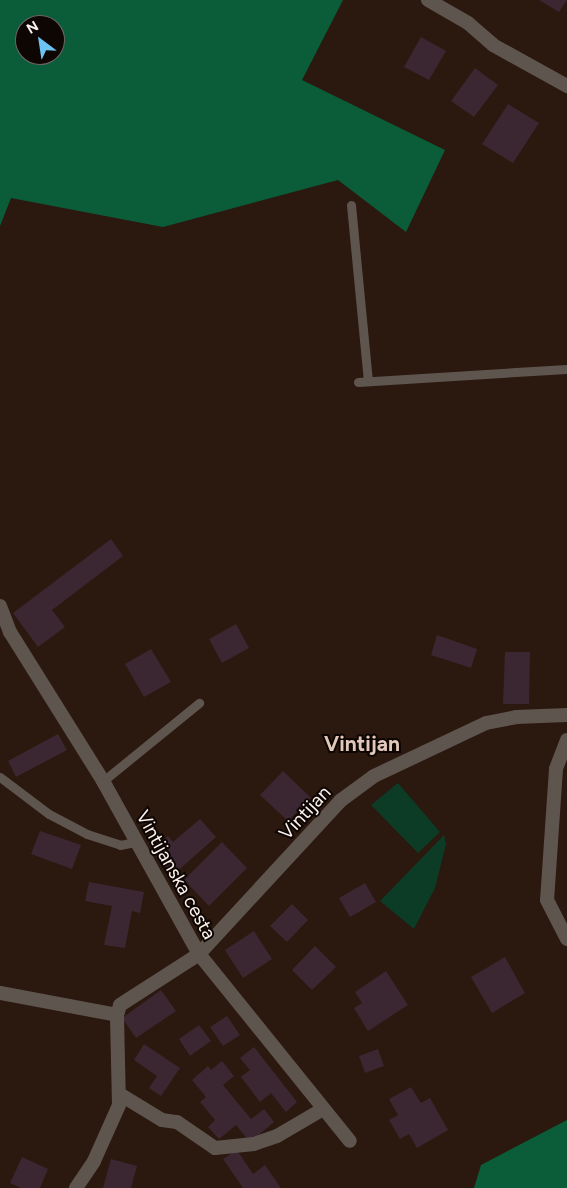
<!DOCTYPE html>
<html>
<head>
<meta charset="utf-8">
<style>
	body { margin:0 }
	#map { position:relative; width:567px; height:1188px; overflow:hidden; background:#2b180f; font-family:Figtree,sans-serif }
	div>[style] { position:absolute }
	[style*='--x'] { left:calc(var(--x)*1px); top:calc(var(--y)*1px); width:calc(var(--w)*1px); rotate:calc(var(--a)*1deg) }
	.green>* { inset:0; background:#0c3c26 }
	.forest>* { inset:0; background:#0b5d3a }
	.building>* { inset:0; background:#3b2732 }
	.service>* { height:9px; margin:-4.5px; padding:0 4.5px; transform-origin:4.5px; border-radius:4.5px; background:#5e554e }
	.minor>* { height:14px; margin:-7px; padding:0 7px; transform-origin:7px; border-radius:7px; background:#5e554e }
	span { translate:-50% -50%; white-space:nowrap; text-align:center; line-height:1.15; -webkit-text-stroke:4px #0d0603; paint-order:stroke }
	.street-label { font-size:19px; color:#fdf2ed }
	.quarter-label { font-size:21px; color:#e2c7ba; font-weight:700 }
	.north { position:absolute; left:15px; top:15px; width:50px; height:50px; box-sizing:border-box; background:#0d0603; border:1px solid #6d6461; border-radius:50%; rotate:329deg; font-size:14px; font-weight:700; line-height:20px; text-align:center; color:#fdf2ed }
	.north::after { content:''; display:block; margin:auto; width:18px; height:22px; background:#6cc3f2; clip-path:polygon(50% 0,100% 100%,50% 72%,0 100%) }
</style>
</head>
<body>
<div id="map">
	<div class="green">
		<div style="clip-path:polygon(398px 783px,440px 832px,418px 853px,371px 805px)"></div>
		<div style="clip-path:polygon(444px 835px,446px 844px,435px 888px,414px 929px,380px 901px)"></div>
	</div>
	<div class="forest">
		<div style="clip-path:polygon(evenodd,0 0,343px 0,302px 80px,445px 150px,406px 232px,338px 180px,163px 227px,11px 198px,0 226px,0 0,25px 25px,55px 25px,55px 55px,25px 55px,25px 25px)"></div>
		<div style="clip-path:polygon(567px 1120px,567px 1188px,474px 1188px,481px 1165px)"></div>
	</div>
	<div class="building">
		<div style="clip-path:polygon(539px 0,567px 0,559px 12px)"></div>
		<div style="clip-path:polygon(421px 37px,446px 51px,429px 80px,404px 67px)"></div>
		<div style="clip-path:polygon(475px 68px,498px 85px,474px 117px,451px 101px)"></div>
		<div style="clip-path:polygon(508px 104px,539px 123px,513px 163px,482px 144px)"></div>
		<div style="clip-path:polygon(111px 539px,123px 556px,52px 610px,65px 627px,38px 647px,13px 613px)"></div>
		<div style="clip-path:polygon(236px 624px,249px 648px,222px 663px,209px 639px)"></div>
		<div style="clip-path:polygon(437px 635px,477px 649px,471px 668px,431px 655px)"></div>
		<div style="clip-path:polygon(151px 649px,171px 682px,144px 697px,125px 664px)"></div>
		<div style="clip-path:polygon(505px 652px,530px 652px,529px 704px,503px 704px)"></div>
		<div style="clip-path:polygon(58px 734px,67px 750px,16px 777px,8px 761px)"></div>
		<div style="clip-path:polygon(283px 771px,311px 798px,288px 821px,260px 795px)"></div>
		<div style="clip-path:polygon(200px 819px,216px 837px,173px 875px,151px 851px,168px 836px,173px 842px)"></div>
		<div style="clip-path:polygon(40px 831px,81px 845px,72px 869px,31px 854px)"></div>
		<div style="clip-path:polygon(222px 842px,247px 868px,209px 906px,184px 880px)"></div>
		<div style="clip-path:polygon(89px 882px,144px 892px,140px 913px,132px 911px,125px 948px,104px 945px,112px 906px,85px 901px)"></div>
		<div style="clip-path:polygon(365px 883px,376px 902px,350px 917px,339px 898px)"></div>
		<div style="clip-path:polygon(292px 904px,308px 920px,287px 942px,270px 926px)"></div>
		<div style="clip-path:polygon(254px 931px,272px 959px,243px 978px,225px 950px)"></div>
		<div style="clip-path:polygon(315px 946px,336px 967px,312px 990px,292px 970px)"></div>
		<div style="clip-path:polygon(505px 957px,525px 993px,492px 1013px,471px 977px)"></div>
		<div style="clip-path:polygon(386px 971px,408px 1005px,368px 1031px,354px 1008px,362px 1003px,355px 992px)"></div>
		<div style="clip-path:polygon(161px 990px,176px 1011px,136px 1038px,122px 1018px)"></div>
		<div style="clip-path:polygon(227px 1016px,240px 1035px,223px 1046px,210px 1027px)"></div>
		<div style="clip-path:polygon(199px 1025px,211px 1041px,190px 1056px,179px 1039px)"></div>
		<div style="clip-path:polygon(144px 1044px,180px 1068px,161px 1096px,149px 1088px,157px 1076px,134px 1060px)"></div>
		<div style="clip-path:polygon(254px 1047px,297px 1102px,286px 1112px,271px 1093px,260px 1102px,241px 1077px,250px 1070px,240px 1058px)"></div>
		<div style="clip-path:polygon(378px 1049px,384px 1066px,365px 1073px,359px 1056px)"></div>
		<div style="clip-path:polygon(222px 1061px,234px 1076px,223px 1085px,251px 1119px,264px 1109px,274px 1122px,250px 1142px,236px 1125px,219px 1139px,208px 1127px,215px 1120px,200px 1102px,206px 1097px,192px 1080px,208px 1066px,211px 1070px)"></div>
		<div style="clip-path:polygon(411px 1087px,421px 1103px,430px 1098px,448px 1130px,417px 1148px,409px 1134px,400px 1139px,389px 1120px,398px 1115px,389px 1099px)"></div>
		<div style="clip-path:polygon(237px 1150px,253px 1174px,265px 1165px,281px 1188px,243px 1188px,223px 1159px)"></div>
		<div style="clip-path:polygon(22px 1157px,48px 1169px,40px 1188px,21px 1188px,10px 1183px)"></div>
		<div style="clip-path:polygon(111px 1159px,137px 1166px,131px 1188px,103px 1188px)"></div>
	</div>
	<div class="service">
		<div style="--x:351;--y:205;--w:177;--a:84.5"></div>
		<div style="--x:358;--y:382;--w:209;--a:-3.6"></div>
		<div style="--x:0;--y:777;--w:61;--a:37.1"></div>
		<div style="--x:49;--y:814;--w:43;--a:27.8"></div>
		<div style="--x:87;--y:834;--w:35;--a:18"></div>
		<div style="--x:120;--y:845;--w:16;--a:-11"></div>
		<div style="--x:103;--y:781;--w:124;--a:-39.1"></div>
	</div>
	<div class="minor">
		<div style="--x:428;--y:0;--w:46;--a:29.9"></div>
		<div style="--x:468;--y:23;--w:33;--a:41"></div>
		<div style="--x:493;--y:45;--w:85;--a:29"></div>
		<div style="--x:0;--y:606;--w:28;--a:69"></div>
		<div style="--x:10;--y:632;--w:176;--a:58"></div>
		<div style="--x:103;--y:781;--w:198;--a:61"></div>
		<div style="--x:199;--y:954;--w:240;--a:51.1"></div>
		<div style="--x:567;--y:740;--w:31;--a:111"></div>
		<div style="--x:556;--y:769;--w:131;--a:93.9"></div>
		<div style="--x:547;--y:900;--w:44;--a:62.9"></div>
		<div style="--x:0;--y:993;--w:119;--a:10.6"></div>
		<div style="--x:121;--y:1095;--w:48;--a:31.4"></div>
		<div style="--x:162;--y:1120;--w:15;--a:8"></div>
		<div style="--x:177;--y:1122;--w:46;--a:34.4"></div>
		<div style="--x:215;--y:1148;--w:39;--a:-6"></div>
		<div style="--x:254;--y:1144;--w:24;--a:-19"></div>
		<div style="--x:277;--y:1136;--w:53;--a:-30.4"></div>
		<div style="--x:76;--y:1188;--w:32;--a:-56"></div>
		<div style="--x:94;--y:1161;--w:61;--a:-65.9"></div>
		<div style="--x:119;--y:1105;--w:90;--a:-91.3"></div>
		<div style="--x:117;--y:1015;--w:10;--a:-73"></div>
		<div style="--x:120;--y:1005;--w:94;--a:-32.8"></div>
		<div style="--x:199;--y:954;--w:208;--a:-47.3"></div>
		<div style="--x:340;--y:801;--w:42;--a:-36.3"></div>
		<div style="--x:374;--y:776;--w:124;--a:-25.3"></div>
		<div style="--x:486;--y:723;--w:31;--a:-11"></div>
		<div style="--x:516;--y:717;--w:51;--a:-2.2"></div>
	</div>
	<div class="street-label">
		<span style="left:305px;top:813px;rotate:-47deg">Vintijan</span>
		<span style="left:176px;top:875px;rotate:61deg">Vintijanska cesta</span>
	</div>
	<div class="quarter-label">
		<span style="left:362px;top:744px">Vintijan</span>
	</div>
	<div class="north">N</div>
</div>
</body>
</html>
